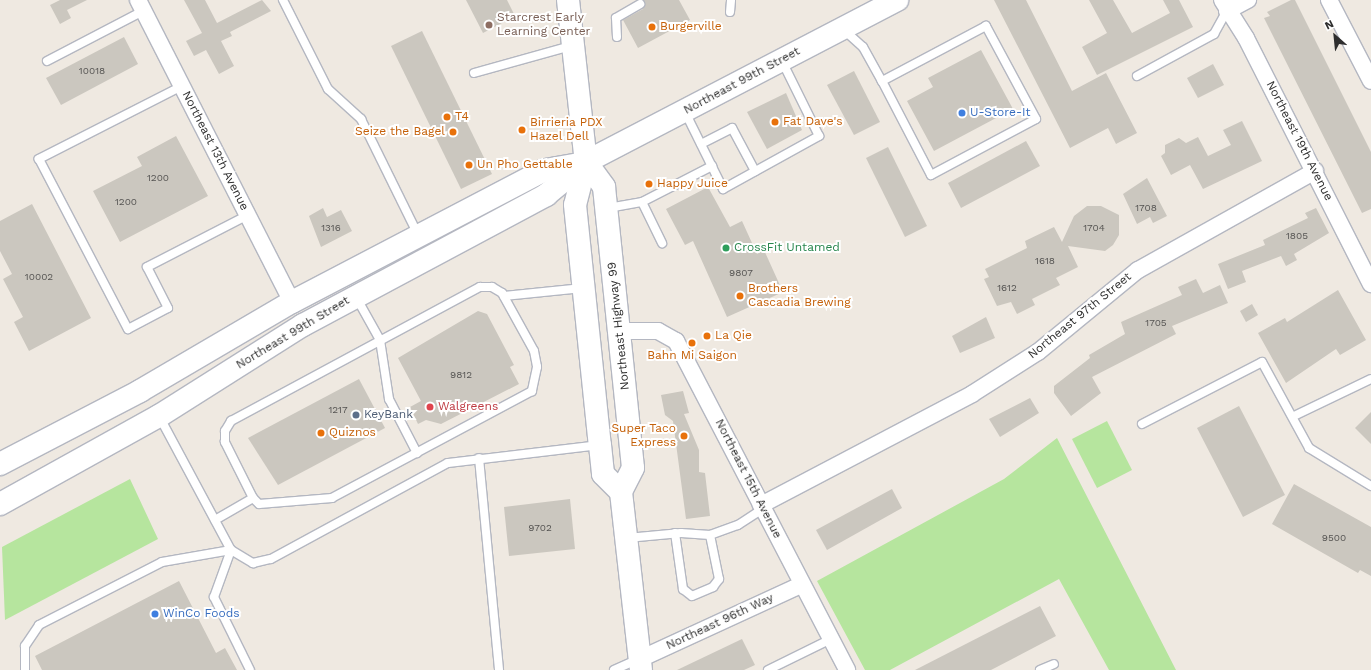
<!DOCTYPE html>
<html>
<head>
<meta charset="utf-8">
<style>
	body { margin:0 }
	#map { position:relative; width:1371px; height:670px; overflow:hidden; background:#efe9e1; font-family:"Work Sans",sans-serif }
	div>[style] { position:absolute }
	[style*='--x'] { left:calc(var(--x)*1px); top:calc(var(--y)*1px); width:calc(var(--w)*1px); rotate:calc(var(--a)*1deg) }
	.green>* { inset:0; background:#b6e59e }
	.building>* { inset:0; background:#cbc7bf }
	.roads { filter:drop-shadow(1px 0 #b4b7c1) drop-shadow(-1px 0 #b4b7c1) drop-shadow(0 1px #b4b7c1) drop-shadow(0 -1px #b4b7c1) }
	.lane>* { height:8px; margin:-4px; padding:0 4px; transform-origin:4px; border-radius:4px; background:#fff }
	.street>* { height:16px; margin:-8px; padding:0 8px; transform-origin:8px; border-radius:8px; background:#fff }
	.secondary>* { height:22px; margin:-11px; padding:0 11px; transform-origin:11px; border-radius:11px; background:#fff }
	.dots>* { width:11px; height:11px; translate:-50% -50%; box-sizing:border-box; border:2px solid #fff; border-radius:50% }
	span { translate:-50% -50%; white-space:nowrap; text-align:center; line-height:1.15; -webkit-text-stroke:4px #fff; paint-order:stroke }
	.number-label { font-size:10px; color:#555452 }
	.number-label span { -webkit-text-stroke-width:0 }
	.education-label { font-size:12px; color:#785e54 }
	.left { translate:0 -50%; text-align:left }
	.food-label { font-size:12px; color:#c56008 }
	.right { translate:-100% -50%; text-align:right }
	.street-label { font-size:12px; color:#2e2e2e }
	.shop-label { font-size:12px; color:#366cbe }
	.leisure-label { font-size:12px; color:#27864d }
	.health-label { font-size:12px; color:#be3a42 }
	.service-label { font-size:12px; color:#4e5e75 }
	.north { position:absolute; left:1315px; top:16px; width:40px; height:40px; -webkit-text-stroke:3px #fff; paint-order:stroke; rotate:333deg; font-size:11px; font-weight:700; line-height:16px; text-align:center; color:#2e2e2e }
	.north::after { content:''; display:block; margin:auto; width:14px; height:18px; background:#2e2e2e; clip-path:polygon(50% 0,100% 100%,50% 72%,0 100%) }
</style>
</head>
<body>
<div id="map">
	<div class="green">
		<div style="clip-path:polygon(1107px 421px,1132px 470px,1097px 488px,1072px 439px)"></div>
		<div style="clip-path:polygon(1057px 438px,1176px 670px,1109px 670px,1059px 579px,890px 670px,865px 670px,817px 581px,1004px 479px)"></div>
		<div style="clip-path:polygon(130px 479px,158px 539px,5px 620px,2px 547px)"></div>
	</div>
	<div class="building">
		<div style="clip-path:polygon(60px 0,87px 0,67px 10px,71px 18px,60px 24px,50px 5px)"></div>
		<div style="clip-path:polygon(184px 0,205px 0,217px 23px,262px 0,271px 11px,230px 32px,232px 36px,221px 41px,234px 66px,219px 74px,206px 50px,194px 56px,186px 41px,202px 33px)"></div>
		<div style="clip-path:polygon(466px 0,507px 0,515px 16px,483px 33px)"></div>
		<div style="clip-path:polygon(644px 0,679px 0,690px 20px,638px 48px,623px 20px,643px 9px)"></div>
		<div style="clip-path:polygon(994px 0,1026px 0,1072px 91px,1106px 73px,1137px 133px,1116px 144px,1108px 128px,1070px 148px)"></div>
		<div style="clip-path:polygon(1089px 0,1113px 0,1132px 33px,1170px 13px,1163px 0,1179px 0,1193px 27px,1097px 75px,1082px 47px,1107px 33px)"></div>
		<div style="clip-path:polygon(1291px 0,1295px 0,1371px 152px,1371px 209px,1362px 213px,1264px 18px,1270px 16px,1267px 12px)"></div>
		<div style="clip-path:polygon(422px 31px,492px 174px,461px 189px,391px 46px)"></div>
		<div style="clip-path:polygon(124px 37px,138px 64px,61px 105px,46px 78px)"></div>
		<div style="clip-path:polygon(981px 50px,1013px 109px,934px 151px,907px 101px,933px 87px,928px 78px)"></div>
		<div style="clip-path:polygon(1213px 64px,1224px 85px,1198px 98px,1187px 78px)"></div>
		<div style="clip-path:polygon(854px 71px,880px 122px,854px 135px,827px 85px)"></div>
		<div style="clip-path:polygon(786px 93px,802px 130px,767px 149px,747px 112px)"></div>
		<div style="clip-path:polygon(1242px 121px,1262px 161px,1203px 189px,1190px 165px,1171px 175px,1161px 156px,1165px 153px,1165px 145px,1179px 138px,1186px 143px,1198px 137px,1208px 156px,1231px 145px,1223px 130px)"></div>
		<div style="clip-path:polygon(176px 136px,208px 196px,120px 242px,93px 191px,142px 166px,137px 157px)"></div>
		<div style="clip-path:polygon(1026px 141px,1040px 166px,961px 208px,948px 183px)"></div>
		<div style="clip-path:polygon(888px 147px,927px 226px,905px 237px,866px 158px)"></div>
		<div style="clip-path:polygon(1147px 178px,1167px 216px,1153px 223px,1150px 217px,1137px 224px,1123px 194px)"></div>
		<div style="clip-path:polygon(708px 187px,730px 227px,742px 221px,757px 254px,764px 250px,783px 292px,727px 317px,693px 241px,685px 245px,666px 209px)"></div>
		<div style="clip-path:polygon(32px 204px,91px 318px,29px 351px,14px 322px,23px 317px,3px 279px,12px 274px,0 251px,0 221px)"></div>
		<div style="clip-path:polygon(1087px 206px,1101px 206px,1119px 215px,1119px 235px,1113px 245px,1105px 251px,1068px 246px,1078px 267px,1056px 278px,1060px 285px,1032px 299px,1035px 305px,1017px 314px,1011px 302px,997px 306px,984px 279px,989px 277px,985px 269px,1027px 248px,1025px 241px,1054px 227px,1062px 242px,1074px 216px)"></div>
		<div style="clip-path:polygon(323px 208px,327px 217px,341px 210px,352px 231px,321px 247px,309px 216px)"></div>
		<div style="clip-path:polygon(1316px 208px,1329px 233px,1294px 254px,1297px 260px,1286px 266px,1281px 256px,1242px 271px,1246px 282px,1228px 289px,1218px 264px,1265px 245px,1263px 240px,1308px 218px,1305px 213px)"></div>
		<div style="clip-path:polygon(1196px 279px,1203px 293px,1220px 285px,1228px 303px,1172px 326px,1176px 334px,1092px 377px,1101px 393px,1071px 416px,1054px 393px,1054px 386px,1090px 358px,1089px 355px,1125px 334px,1121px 322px,1182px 295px,1178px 287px)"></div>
		<div style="clip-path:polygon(1338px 290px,1366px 340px,1340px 355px,1336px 349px,1286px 383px,1258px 333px,1285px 318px,1287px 322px)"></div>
		<div style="clip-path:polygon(1252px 304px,1258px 315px,1246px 322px,1240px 311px)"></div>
		<div style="clip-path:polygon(478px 311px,487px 314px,514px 365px,510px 367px,519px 384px,441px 424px,426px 420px,418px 424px,410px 407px,421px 401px,398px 358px)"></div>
		<div style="clip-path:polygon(986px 317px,995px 338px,960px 353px,952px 336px)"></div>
		<div style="clip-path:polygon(359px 379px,385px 428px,278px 485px,248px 438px)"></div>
		<div style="clip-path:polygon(683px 391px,689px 413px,684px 414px,699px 450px,699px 472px,705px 473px,710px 516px,686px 519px,673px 421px,665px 415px,661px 395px)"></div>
		<div style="clip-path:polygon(1030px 398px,1039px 413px,1000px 437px,989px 419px)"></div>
		<div style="clip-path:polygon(1239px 406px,1285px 495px,1243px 517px,1197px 428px)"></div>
		<div style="clip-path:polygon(1371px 412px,1371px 444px,1355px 428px)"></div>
		<div style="clip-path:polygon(1294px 484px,1371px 527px,1371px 576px,1360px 570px,1358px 573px,1272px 524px)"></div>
		<div style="clip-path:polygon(892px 489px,902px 508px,827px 550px,816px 530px)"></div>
		<div style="clip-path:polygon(570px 499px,575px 549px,509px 556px,504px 507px)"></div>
		<div style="clip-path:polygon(179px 581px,216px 653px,225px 648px,237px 670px,42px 670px,35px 656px)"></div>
		<div style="clip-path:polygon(1040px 606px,1056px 636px,991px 670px,915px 670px)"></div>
		<div style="clip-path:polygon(742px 639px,755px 665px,744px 670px,677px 670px)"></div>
	</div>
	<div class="roads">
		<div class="lane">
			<div style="--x:283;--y:0;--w:100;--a:63.2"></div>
			<div style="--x:328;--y:89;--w:45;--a:42.3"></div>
			<div style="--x:361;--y:119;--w:129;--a:63.8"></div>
			<div style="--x:730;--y:12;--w:12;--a:-85"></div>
			<div style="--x:844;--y:30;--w:25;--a:42"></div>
			<div style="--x:863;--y:47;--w:39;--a:61"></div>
			<div style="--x:882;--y:81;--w:106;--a:62.5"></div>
			<div style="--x:931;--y:175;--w:119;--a:-28.1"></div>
			<div style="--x:1036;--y:119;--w:106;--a:-118.3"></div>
			<div style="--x:986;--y:26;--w:118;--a:152.1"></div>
			<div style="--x:617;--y:37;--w:19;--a:-93"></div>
			<div style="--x:616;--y:18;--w:28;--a:-30"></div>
			<div style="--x:47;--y:61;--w:108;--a:-27.5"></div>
			<div style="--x:474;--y:73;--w:101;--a:-15.6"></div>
			<div style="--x:1137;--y:76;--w:88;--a:-28.6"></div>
			<div style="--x:1214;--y:34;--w:26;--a:-61"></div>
			<div style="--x:182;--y:86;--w:161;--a:153"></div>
			<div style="--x:39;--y:159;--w:192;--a:62.4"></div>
			<div style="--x:128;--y:329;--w:45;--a:-27.7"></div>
			<div style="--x:168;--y:308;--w:46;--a:-117.1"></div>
			<div style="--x:147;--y:267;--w:114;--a:-27.2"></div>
			<div style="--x:685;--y:112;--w:86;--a:63.7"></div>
			<div style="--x:723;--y:189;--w:110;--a:-28.9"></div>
			<div style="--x:819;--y:136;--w:84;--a:-116.3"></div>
			<div style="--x:701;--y:144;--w:35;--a:-27"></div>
			<div style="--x:732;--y:128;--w:49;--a:61.9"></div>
			<div style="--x:642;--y:202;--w:46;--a:64"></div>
			<div style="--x:608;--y:208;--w:35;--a:-10"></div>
			<div style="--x:642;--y:202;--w:79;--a:-27.2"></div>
			<div style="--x:480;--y:287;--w:12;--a:0"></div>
			<div style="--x:492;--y:287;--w:12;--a:31"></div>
			<div style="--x:502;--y:293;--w:66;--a:61.1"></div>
			<div style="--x:534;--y:351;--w:16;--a:79"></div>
			<div style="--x:537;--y:367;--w:25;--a:102"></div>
			<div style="--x:532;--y:391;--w:227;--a:151.9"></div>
			<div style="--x:332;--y:498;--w:73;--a:175.3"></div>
			<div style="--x:259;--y:504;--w:8;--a:-135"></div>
			<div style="--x:253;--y:498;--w:63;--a:-116.6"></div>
			<div style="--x:225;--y:442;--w:11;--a:-90"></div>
			<div style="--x:225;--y:431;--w:12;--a:-59"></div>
			<div style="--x:231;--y:421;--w:283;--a:-28.3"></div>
			<div style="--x:504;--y:296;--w:79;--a:-5.8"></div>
			<div style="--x:356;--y:297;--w:49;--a:60.8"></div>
			<div style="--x:380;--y:340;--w:60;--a:81.3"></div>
			<div style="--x:389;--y:399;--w:61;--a:62.6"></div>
			<div style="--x:159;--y:416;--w:152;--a:61.8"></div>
			<div style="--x:231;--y:550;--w:26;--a:31"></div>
			<div style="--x:253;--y:563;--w:18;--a:-13"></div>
			<div style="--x:271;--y:559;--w:201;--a:-28.5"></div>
			<div style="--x:448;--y:463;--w:153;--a:-6.8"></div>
			<div style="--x:1294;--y:416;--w:85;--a:-25.7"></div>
			<div style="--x:1142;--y:424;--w:135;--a:-27.3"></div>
			<div style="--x:1262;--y:362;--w:98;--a:61.3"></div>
			<div style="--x:1309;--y:448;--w:73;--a:31.5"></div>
			<div style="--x:479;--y:458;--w:213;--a:84.6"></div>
			<div style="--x:215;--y:520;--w:44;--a:-30.1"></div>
			<div style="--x:675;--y:533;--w:57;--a:81.9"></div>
			<div style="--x:683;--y:589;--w:11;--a:38"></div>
			<div style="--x:692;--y:596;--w:23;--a:-23"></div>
			<div style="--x:713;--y:587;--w:10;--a:-53"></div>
			<div style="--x:719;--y:579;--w:45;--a:-101.6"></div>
			<div style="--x:627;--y:538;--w:54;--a:-5.3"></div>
			<div style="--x:681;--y:533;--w:29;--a:4"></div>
			<div style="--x:710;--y:535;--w:30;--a:-20"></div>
			<div style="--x:738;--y:525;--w:24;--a:-33"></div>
			<div style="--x:758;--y:512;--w:8;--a:-67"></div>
			<div style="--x:231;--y:550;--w:50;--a:109.9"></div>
			<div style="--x:214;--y:597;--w:81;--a:63.7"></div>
			<div style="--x:25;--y:670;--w:24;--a:-90"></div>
			<div style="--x:25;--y:646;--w:25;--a:-56"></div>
			<div style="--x:39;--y:625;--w:138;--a:-27.1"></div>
			<div style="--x:162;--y:562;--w:70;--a:-9.9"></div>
			<div style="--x:614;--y:670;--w:27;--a:-24"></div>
			<div style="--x:768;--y:670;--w:70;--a:-26.2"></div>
			<div style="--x:1040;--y:670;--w:15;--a:-23"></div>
		</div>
		<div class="street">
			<div style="--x:138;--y:0;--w:339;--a:63"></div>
			<div style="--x:1222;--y:0;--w:45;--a:57.7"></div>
			<div style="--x:1246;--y:38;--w:276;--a:63.1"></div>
			<div style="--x:1329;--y:0;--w:91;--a:62.6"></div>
			<div style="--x:1227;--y:11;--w:24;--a:-28"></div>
			<div style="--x:619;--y:331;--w:39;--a:0"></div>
			<div style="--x:658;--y:331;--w:21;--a:29"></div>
			<div style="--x:676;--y:341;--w:371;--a:62.5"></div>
			<div style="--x:761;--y:505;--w:238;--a:-27.7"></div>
			<div style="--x:972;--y:394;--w:78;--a:-32.5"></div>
			<div style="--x:1038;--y:352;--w:129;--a:-39.4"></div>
			<div style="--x:1138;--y:270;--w:203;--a:-29.2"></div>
			<div style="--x:640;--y:659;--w:177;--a:-24.7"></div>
		</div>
		<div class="secondary">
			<div style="--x:568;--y:0;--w:163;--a:83.7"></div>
			<div style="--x:586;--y:162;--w:44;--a:104.3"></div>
			<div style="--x:575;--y:205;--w:241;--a:84.1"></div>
			<div style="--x:600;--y:445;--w:29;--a:84"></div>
			<div style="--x:603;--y:474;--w:25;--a:45"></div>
			<div style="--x:586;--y:162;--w:31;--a:54"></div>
			<div style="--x:604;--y:187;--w:282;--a:84.1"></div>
			<div style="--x:633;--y:468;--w:27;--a:117"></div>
			<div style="--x:621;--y:492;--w:179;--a:83.6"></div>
			<div style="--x:0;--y:464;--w:158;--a:-27.5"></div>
			<div style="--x:140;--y:391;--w:176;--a:-30.4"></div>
			<div style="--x:292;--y:302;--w:285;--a:-27.6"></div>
			<div style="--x:545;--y:170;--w:39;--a:-10"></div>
			<div style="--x:0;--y:504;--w:182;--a:-29"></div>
			<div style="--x:159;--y:416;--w:170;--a:-32.3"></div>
			<div style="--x:303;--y:325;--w:276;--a:-28.1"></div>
			<div style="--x:546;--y:195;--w:52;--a:-39.5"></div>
			<div style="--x:586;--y:162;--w:351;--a:-27.5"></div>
		</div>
	</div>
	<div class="dots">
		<div style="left:489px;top:25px;background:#8d6e63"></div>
		<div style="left:652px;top:27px;background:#e8710a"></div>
		<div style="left:962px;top:113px;background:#3f7fe0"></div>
		<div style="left:447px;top:117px;background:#e8710a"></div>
		<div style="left:775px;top:122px;background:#e8710a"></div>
		<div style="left:522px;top:130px;background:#e8710a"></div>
		<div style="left:453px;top:132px;background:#e8710a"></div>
		<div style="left:469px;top:165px;background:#e8710a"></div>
		<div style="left:649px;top:184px;background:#e8710a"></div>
		<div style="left:726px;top:248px;background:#2e9e5b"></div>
		<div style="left:740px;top:296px;background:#e8710a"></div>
		<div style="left:707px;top:336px;background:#e8710a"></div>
		<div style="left:692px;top:343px;background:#e8710a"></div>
		<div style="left:430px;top:407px;background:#e0444e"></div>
		<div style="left:356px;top:415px;background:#5c6f8a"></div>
		<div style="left:321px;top:433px;background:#e8710a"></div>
		<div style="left:684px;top:436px;background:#e8710a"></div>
		<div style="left:155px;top:614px;background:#3f7fe0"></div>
	</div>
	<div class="number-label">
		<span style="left:92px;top:71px">10018</span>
		<span style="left:158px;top:178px">1200</span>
		<span style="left:126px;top:202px">1200</span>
		<span style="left:1146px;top:208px">1708</span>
		<span style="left:331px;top:228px">1316</span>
		<span style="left:1094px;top:228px">1704</span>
		<span style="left:1297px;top:236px">1805</span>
		<span style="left:1045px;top:261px">1618</span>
		<span style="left:741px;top:273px">9807</span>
		<span style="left:39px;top:277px">10002</span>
		<span style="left:1007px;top:288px">1612</span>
		<span style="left:1156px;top:323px">1705</span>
		<span style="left:461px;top:375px">9812</span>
		<span style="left:338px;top:410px">1217</span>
		<span style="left:540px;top:528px">9702</span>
		<span style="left:1334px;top:538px">9500</span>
	</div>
	<div class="education-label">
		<span class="left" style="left:497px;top:25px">Starcrest Early<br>Learning Center</span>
	</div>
	<div class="food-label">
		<span class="left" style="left:660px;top:27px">Burgerville</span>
		<span class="left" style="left:455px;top:117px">T4</span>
		<span class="left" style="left:783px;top:122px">Fat Dave's</span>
		<span class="left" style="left:530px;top:130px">Birrieria PDX<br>Hazel Dell</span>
		<span class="right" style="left:445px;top:132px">Seize the Bagel</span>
		<span class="left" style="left:477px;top:165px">Un Pho Gettable</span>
		<span class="left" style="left:657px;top:184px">Happy Juice</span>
		<span class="left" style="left:748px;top:296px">Brothers<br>Cascadia Brewing</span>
		<span class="left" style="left:715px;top:336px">La Qie</span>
		<span style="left:692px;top:356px">Bahn Mi Saigon</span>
		<span class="right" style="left:676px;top:436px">Super Taco<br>Express</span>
		<span class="left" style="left:329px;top:433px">Quiznos</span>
	</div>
	<div class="street-label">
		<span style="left:742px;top:81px;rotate:-28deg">Northeast 99th Street</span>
		<span style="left:1299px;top:141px;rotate:63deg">Northeast 19th Avenue</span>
		<span style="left:215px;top:151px;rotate:63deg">Northeast 13th Avenue</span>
		<span style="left:1080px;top:316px;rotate:-39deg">Northeast 97th Street</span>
		<span style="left:619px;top:326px;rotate:-96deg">Northeast Highway 99</span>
		<span style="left:293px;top:333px;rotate:-31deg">Northeast 99th Street</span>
		<span style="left:748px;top:479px;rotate:63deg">Northeast 15th Avenue</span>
		<span style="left:720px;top:622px;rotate:-25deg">Northeast 96th Way</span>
	</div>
	<div class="shop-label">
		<span class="left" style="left:970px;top:113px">U-Store-It</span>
		<span class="left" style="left:163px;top:614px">WinCo Foods</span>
	</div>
	<div class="leisure-label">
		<span class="left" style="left:734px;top:248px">CrossFit Untamed</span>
	</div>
	<div class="health-label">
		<span class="left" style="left:438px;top:407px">Walgreens</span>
	</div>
	<div class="service-label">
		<span class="left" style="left:364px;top:415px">KeyBank</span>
	</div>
	<div class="north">N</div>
</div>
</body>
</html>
